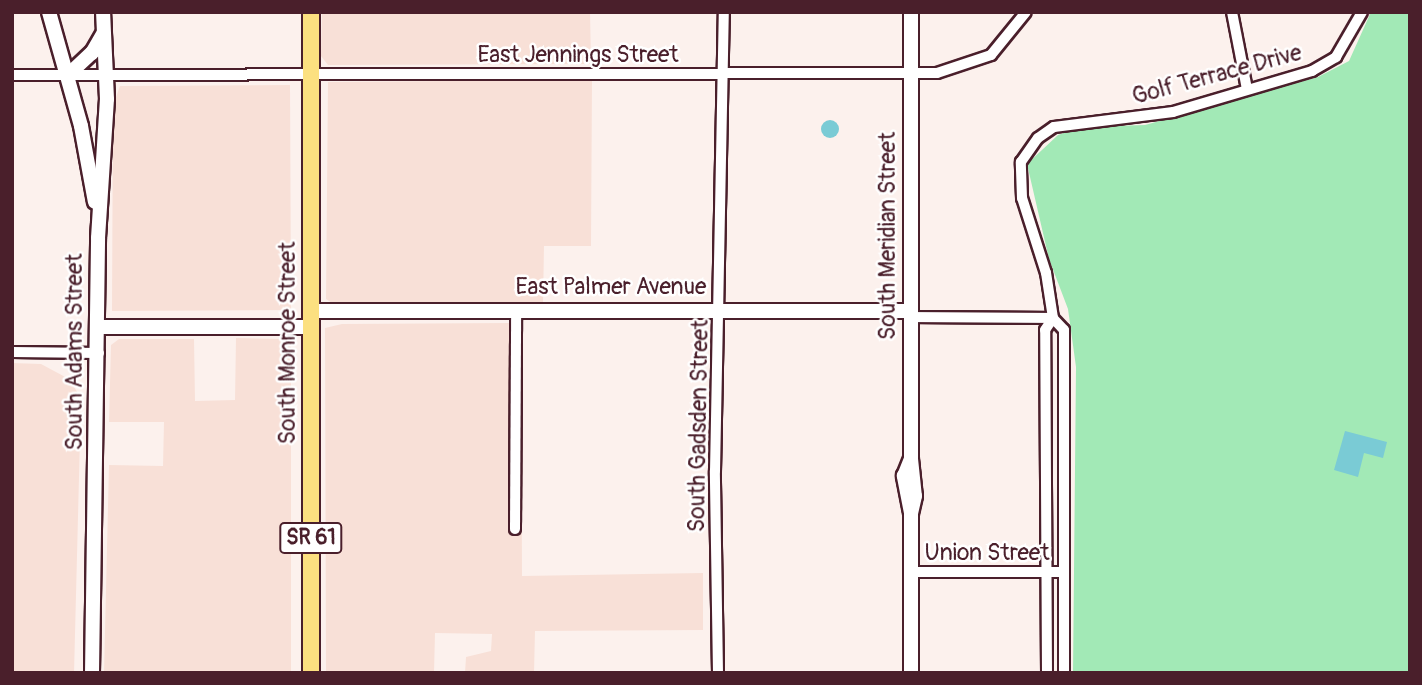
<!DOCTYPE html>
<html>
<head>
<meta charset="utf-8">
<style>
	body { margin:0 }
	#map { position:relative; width:1422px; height:685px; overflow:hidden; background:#fcf1ed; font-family:Pangolin,sans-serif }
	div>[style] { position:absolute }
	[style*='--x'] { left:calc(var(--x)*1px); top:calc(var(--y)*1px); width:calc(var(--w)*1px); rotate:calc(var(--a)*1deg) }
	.built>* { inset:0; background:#f8e0d7 }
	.green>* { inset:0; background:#a2e9b6 }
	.water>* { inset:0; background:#7acbd5 }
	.round { border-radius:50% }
	.roads { filter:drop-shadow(2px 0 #4a1f2b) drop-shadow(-2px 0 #4a1f2b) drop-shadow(0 2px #4a1f2b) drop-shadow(0 -2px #4a1f2b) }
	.street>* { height:10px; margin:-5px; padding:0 5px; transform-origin:5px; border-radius:5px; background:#fff }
	.secondary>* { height:14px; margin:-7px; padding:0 7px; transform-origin:7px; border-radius:7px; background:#fff }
	.primary>* { height:16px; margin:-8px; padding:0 8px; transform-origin:8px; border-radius:8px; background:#fce080 }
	span { translate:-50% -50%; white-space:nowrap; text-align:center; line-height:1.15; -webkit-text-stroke:5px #fff; paint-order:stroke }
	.shield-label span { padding:2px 5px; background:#fff; border:2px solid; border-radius:5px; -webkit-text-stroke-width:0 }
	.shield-label { font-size:21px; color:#4a1f2b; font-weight:700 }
	.street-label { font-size:23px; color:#4a1f2b }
	.frame { position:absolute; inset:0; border:14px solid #4a1f2b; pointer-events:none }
</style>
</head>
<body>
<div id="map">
	<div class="built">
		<div style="clip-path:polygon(322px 12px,590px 12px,591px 64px,328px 65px,321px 56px)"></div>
		<div style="clip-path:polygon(592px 80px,591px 246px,544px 246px,543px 303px,332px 303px,326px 299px,328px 82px)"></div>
		<div style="clip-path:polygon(290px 85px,291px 310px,112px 311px,113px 106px,120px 86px)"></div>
		<div style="clip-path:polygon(521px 323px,522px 576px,703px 573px,703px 630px,535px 631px,534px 673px,465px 673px,466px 657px,491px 651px,492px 634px,435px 633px,434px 673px,326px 673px,325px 328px,342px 324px)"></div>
		<div style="clip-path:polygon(236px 338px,282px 339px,291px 347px,291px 673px,104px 673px,109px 465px,163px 466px,164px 422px,109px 422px,111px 345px,119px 339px,194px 339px,195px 401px,235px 400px)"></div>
		<div style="clip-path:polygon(12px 363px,41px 364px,69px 379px,81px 398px,74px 673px,12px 673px)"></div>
	</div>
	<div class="green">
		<div style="clip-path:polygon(1371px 12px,1410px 12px,1410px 673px,1073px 673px,1076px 367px,1068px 309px,1049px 259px,1027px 164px,1058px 135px,1081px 127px,1145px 125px,1318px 77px,1349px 61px)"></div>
	</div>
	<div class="water">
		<div class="round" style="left:821px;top:120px;width:18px;height:18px"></div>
		<div style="clip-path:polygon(1345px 431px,1387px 442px,1383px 458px,1364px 453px,1358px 477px,1334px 470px)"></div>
	</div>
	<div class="roads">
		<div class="street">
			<div style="--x:1232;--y:12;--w:78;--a:79"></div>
			<div style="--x:12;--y:75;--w:925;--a:-0.12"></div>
			<div style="--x:937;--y:73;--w:57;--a:-18.4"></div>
			<div style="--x:991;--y:55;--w:55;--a:-50.9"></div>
			<div style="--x:911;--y:317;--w:142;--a:0.4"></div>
			<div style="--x:12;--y:352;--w:87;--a:0.7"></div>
			<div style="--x:515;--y:529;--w:219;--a:-89.7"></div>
			<div style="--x:911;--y:572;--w:153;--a:0"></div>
			<div style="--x:718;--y:673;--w:202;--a:-90.9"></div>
			<div style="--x:715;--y:471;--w:459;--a:-88.9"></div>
			<div style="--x:1047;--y:673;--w:343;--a:-90.3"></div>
			<div style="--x:1045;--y:330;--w:14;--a:-56"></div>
			<div style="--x:1064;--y:673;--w:343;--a:-90"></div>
			<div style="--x:1064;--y:330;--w:16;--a:-133"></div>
			<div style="--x:1053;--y:318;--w:46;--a:-98.8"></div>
			<div style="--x:1046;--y:273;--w:79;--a:-107.7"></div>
			<div style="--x:1022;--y:198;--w:36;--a:-92"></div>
			<div style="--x:1021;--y:162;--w:29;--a:-55"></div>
			<div style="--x:1038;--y:138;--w:19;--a:-35"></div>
			<div style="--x:1054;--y:127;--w:120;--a:-7.2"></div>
			<div style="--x:1173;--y:112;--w:145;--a:-16.4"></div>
			<div style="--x:1312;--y:71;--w:28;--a:-30"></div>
			<div style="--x:1336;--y:57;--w:52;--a:-60"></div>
		</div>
		<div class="secondary">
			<div style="--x:49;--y:12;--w:118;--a:74.3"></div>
			<div style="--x:81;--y:126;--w:77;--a:79.6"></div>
			<div style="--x:911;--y:12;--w:447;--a:90"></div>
			<div style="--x:911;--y:459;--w:37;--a:84"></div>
			<div style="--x:915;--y:496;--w:17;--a:103"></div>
			<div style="--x:911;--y:513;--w:160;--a:90"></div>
			<div style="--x:68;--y:75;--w:33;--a:-43"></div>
			<div style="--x:92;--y:53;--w:22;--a:-60"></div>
			<div style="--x:311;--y:311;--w:600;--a:0"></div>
			<div style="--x:99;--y:327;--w:212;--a:0"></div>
			<div style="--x:911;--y:513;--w:38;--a:-101"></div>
			<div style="--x:904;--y:476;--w:18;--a:-68"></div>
			<div style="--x:92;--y:673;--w:435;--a:-89.2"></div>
			<div style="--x:98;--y:238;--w:139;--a:-86.3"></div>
			<div style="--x:107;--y:99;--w:87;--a:-92.6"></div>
		</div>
		<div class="primary">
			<div style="--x:311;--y:12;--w:661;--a:90"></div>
		</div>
	</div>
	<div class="shield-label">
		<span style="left:311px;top:538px">SR 61</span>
	</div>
	<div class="street-label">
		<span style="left:578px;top:55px">East Jennings Street</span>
		<span style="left:1217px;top:75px;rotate:-15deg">Golf Terrace Drive</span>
		<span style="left:888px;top:236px;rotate:-90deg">South Meridian Street</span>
		<span style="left:611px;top:287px">East Palmer Avenue</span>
		<span style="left:288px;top:343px;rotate:-90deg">South Monroe Street</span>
		<span style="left:75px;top:352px;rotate:-90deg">South Adams Street</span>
		<span style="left:699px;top:426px;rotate:-89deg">South Gadsden Street</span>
		<span style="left:987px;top:553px">Union Street</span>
	</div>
	<div class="frame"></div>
</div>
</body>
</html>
